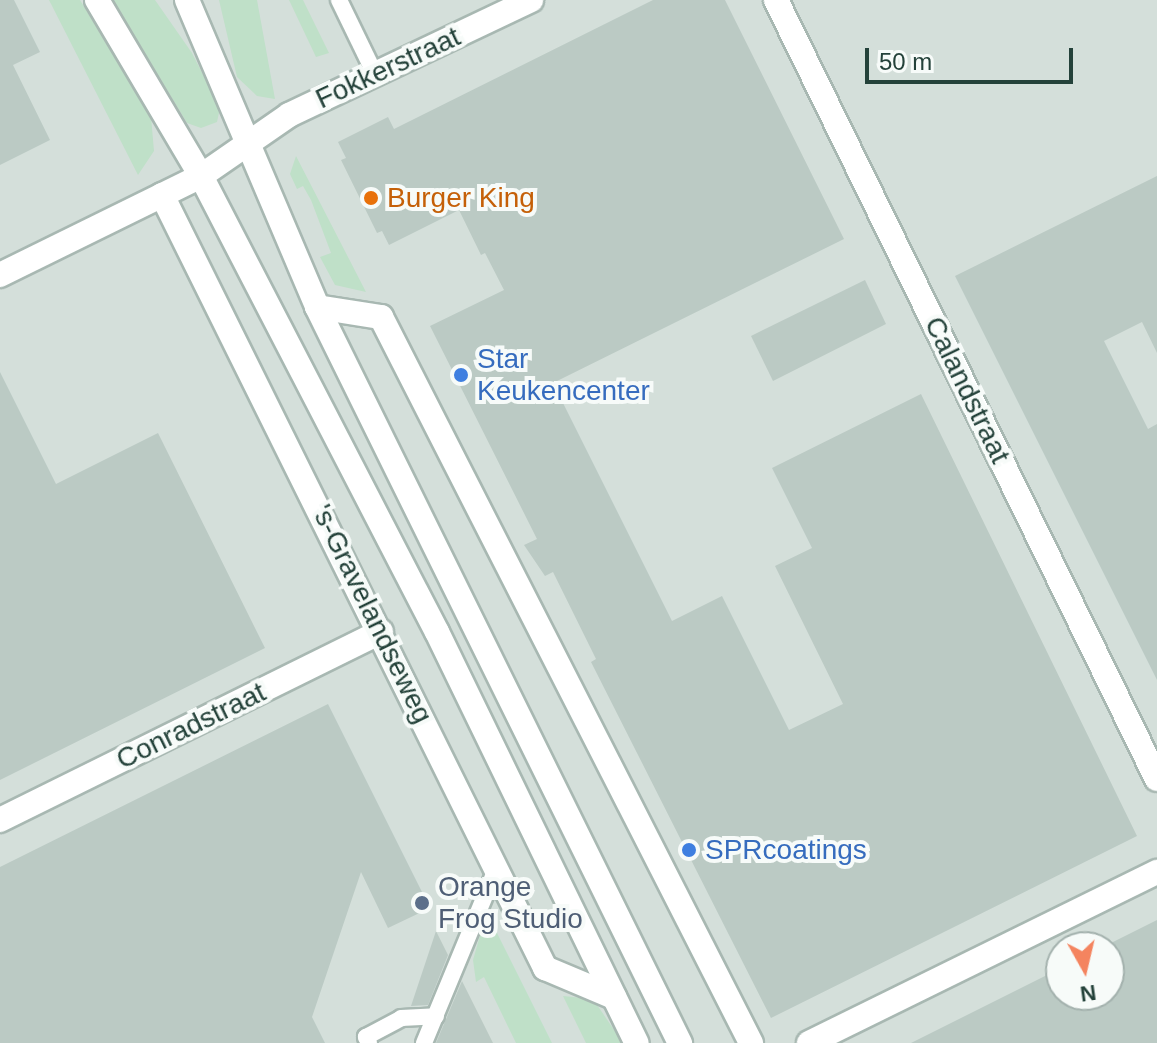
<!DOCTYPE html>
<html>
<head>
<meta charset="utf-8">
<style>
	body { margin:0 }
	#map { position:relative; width:1157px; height:1043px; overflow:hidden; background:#e6efeb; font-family:Helvetica,sans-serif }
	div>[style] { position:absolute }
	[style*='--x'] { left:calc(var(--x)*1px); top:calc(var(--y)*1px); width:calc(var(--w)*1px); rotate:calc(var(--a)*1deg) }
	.built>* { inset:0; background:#d4dfda }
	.green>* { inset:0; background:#bfe0c8 }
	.building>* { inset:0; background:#bbcac4 }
	.roads { filter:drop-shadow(2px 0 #a8b8b2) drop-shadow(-2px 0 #a8b8b2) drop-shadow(0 2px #a8b8b2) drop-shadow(0 -2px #a8b8b2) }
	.service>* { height:16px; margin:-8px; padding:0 8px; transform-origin:8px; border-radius:8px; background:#fff }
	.minor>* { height:24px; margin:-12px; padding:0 12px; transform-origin:12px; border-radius:12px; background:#fff }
	.secondary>* { height:24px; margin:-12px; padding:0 12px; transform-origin:12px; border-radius:12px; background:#fff }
	.dots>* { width:22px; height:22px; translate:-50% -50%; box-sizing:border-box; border:4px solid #f7fbf9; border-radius:50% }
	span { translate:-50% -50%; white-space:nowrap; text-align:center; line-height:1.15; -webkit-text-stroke:8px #f7fbf9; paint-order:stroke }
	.street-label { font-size:28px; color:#24423a }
	.food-label { font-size:28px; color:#c56008 }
	.left { translate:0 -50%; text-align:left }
	.shop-label { font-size:28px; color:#366cbe }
	.service-label { font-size:28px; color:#4e5e75 }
	.north { position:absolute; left:1045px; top:931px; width:80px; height:80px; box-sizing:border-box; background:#f7fbf9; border:2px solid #a3b1ad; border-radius:50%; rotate:172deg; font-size:22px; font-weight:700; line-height:32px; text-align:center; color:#24423a }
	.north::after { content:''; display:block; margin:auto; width:28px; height:36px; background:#f4845f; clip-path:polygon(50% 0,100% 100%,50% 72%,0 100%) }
	.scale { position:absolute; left:865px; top:48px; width:208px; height:36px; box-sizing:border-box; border:4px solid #24423a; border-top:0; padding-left:10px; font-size:24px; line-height:28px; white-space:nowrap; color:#24423a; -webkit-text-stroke:6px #f7fbf9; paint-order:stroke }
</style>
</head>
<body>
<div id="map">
	<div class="built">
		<div style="clip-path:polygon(evenodd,0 0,1157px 0,1157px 1043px,0 1043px,0 0,1061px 947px,1109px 947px,1109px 995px,1061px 995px,1061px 947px)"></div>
	</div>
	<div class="green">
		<div style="clip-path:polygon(49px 0,80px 0,151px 117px,154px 151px,138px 175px)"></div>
		<div style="clip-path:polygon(112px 0,155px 0,192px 53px,220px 108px,217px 122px,201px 128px,187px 123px)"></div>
		<div style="clip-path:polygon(219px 0,257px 0,275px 99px,257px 96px,237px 77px)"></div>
		<div style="clip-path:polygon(289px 0,303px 0,329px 53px,316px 57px)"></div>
		<div style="clip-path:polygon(296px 156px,366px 292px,335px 285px,320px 257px,331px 253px,311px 200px,303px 186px,297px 189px,290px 174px)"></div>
		<div style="clip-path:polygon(491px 921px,552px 1043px,516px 1043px,484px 977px,476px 982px,473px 960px,483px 925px)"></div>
		<div style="clip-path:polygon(563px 996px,593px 999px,623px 1043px,586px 1043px)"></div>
	</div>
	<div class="building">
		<div style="clip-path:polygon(0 0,14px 0,40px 52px,13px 65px,50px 140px,0 165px)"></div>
		<div style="clip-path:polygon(653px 0,725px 0,844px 239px,553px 383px,672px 621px,722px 596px,789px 730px,843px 704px,775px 566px,812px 548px,772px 468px,921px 394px,1137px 836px,771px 1018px,591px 662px,596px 659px,553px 572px,545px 576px,524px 545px,537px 539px,430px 326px,504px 290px,485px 253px,481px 255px,459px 210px,389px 245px,382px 231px,377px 233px,341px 160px,346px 158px,338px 142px,388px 117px,394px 129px)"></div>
		<div style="clip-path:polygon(1157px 176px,1157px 353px,1142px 322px,1104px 341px,1148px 429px,1157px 424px,1157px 680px,955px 276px)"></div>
		<div style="clip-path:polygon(865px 280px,886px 324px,773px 381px,751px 336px)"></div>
		<div style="clip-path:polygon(0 372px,56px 484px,158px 433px,265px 648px,0 780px)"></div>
		<div style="clip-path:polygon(328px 704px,430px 908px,388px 928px,361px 872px,312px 1017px,325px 1043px,0 1043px,0 867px)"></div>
		<div style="clip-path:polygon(1157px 920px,1157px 1043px,911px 1043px,1061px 968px,1061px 995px,1109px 995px,1109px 944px)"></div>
		<div style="clip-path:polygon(436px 931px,448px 955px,428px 1005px,411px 1006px)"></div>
		<div style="clip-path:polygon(462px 981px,493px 1043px,436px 1043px)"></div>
	</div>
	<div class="roads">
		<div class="service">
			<div style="--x:339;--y:0;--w:82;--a:64.1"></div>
			<div style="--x:369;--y:1043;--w:7;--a:-117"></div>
			<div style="--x:366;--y:1037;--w:40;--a:-28"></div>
			<div style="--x:401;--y:1018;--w:35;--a:-3"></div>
			<div style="--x:424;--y:1043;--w:191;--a:-67.5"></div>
		</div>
		<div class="minor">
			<div style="--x:776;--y:0;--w:867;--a:63.94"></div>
			<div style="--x:162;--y:195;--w:863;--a:63.64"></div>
			<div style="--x:545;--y:968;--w:75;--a:22.8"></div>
			<div style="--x:0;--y:275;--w:224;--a:-26.2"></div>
			<div style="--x:201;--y:176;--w:107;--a:-34.7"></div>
			<div style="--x:289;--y:115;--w:268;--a:-25.4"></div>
			<div style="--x:317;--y:307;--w:65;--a:8.9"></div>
			<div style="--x:381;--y:317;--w:815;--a:62.99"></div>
			<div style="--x:0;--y:820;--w:425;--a:-26.3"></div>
			<div style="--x:809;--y:1043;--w:388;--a:-26.2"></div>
		</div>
		<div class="secondary">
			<div style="--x:97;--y:0;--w:204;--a:59.4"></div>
			<div style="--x:201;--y:176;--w:513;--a:62.64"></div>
			<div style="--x:437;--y:632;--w:457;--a:64.1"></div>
			<div style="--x:187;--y:0;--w:333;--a:67"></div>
			<div style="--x:317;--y:307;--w:821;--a:63.75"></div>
		</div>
	</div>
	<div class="dots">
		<div style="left:371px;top:198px;background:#e8710a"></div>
		<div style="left:461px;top:375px;background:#3f7fe0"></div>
		<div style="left:689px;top:850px;background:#3f7fe0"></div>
		<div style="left:422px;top:903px;background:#5c6f8a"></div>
	</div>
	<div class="street-label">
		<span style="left:388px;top:68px;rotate:-25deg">Fokkerstraat</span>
		<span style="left:967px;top:390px;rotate:64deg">Calandstraat</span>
		<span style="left:372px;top:614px;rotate:64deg">'s-Gravelandseweg</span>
		<span style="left:191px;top:726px;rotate:-26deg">Conradstraat</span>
	</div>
	<div class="food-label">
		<span class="left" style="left:387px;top:198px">Burger King</span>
	</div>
	<div class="shop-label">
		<span class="left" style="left:477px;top:375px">Star<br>Keukencenter</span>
		<span class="left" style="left:705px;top:850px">SPRcoatings</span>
	</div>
	<div class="service-label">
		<span class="left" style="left:438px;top:903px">Orange<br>Frog Studio</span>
	</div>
	<div class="north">N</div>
	<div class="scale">50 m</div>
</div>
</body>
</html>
